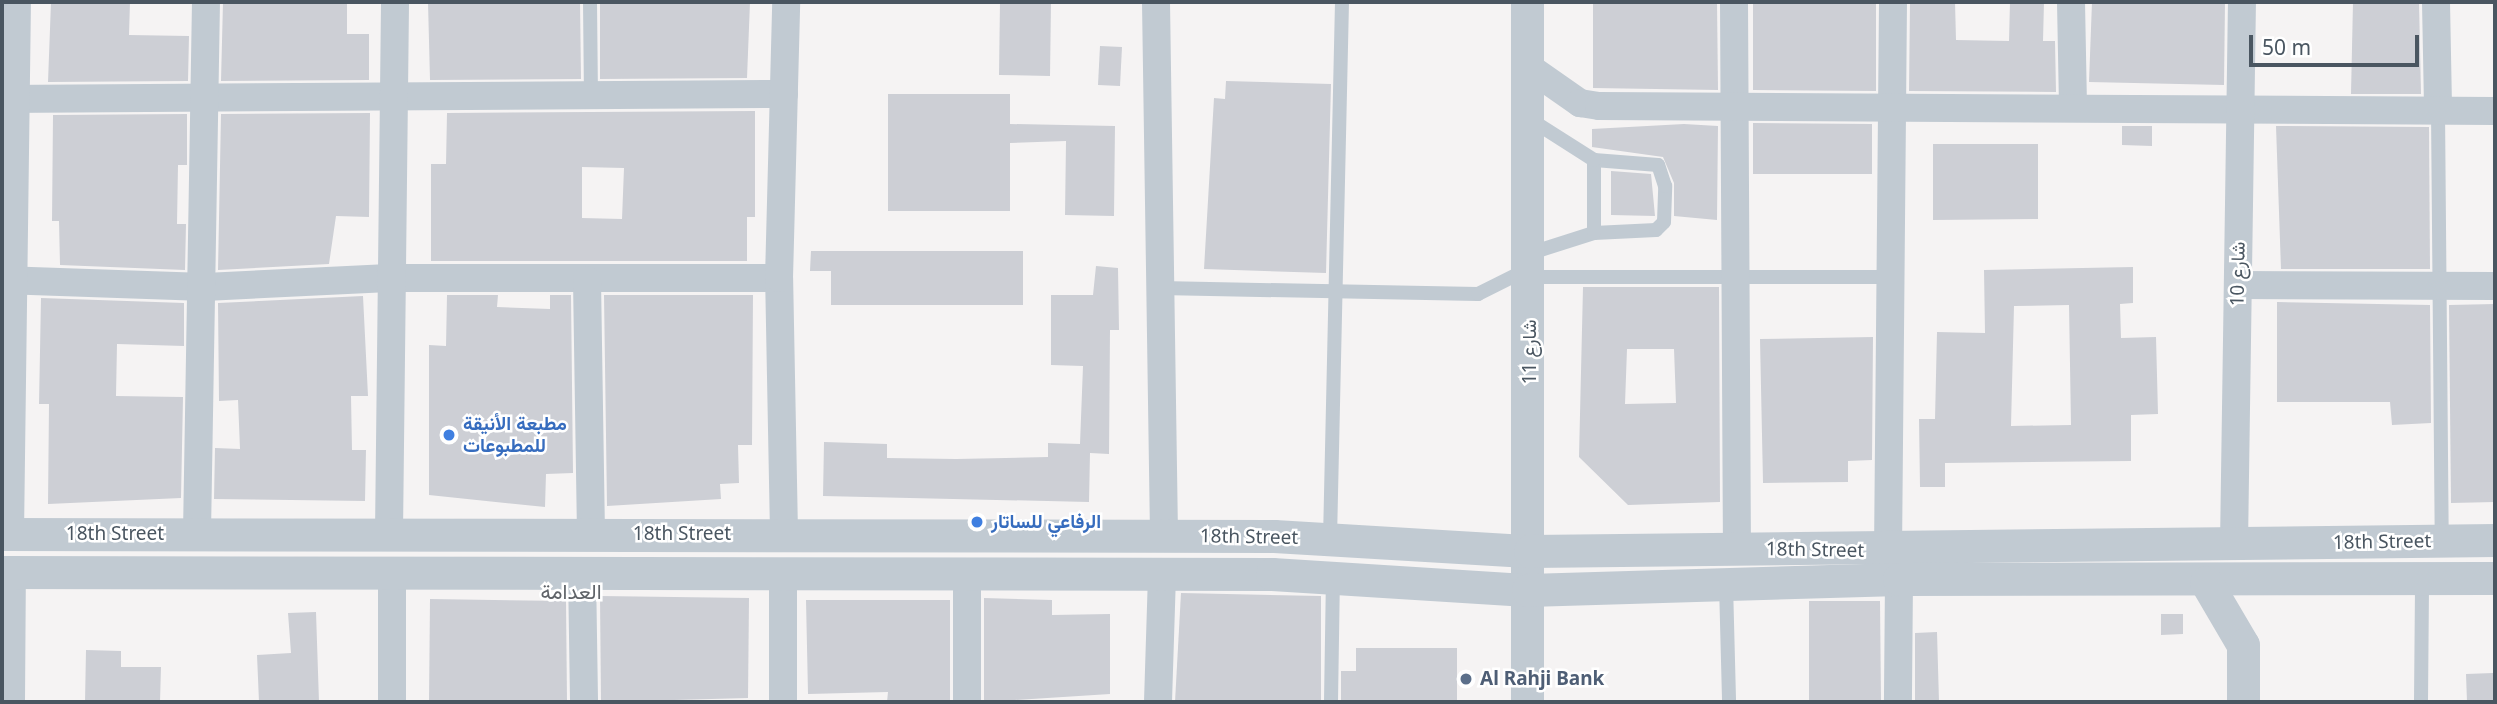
<!DOCTYPE html>
<html>
<head>
<meta charset="utf-8">
<style>
	body { margin:0 }
	#map { position:relative; width:2497px; height:704px; overflow:hidden; background:#f5f3f3; font-family:"Noto Sans",Vazirmatn,sans-serif }
	div>[style] { position:absolute }
	[style*='--x'] { left:calc(var(--x)*1px); top:calc(var(--y)*1px); width:calc(var(--w)*1px); rotate:calc(var(--a)*1deg) }
	.building>* { inset:0; background:#cdcfd5 }
	.service>* { height:14px; margin:-7px; padding:0 7px; transform-origin:7px; border-radius:7px; background:#c1cad2 }
	.minor>* { height:28px; margin:-14px; padding:0 14px; transform-origin:14px; border-radius:14px; background:#c1cad2 }
	.tertiary>* { height:33px; margin:-16.5px; padding:0 16.5px; transform-origin:16.5px; border-radius:16.5px; background:#c1cad2 }
	.dots>* { width:19px; height:19px; translate:-50% -50%; box-sizing:border-box; border:4px solid #fff; border-radius:50% }
	span { translate:-50% -50%; white-space:nowrap; text-align:center; line-height:1.15; -webkit-text-stroke:5px #fff; paint-order:stroke }
	.street-label { font-size:19px; color:#4a5661 }
	.shop-label { font-size:19px; color:#366cbe; font-weight:700 }
	.left { translate:0 -50%; text-align:left }
	.service-label { font-size:19px; color:#4e5e75; font-weight:700 }
	.neighbourhood-label { font-size:21px; color:#5f6368 }
	.frame { position:absolute; inset:0; border:4px solid #4a5661; pointer-events:none }
	.scale { position:absolute; left:2249px; top:35px; width:170px; height:32px; box-sizing:border-box; border:4px solid #4a5661; border-top:0; padding-left:9px; font-size:21px; line-height:24px; white-space:nowrap; color:#4a5661; -webkit-text-stroke:5px #fff; paint-order:stroke }
</style>
</head>
<body>
<div id="map">
	<div class="building">
		<div style="clip-path:polygon(51px 2px,130px 2px,129px 35px,189px 36px,188px 81px,48px 82px)"></div>
		<div style="clip-path:polygon(223px 2px,347px 2px,347px 34px,369px 34px,369px 80px,221px 81px)"></div>
		<div style="clip-path:polygon(428px 2px,580px 2px,581px 79px,430px 80px)"></div>
		<div style="clip-path:polygon(600px 2px,750px 2px,747px 78px,600px 79px)"></div>
		<div style="clip-path:polygon(1000px 2px,1051px 2px,1050px 76px,999px 75px)"></div>
		<div style="clip-path:polygon(1593px 2px,1717px 2px,1718px 90px,1593px 88px)"></div>
		<div style="clip-path:polygon(1753px 2px,1876px 2px,1876px 91px,1753px 90px)"></div>
		<div style="clip-path:polygon(1955px 2px,1956px 40px,2009px 41px,2010px 2px,2044px 2px,2043px 41px,2055px 41px,2056px 92px,1909px 91px,1910px 3px)"></div>
		<div style="clip-path:polygon(2092px 2px,2225px 2px,2224px 85px,2089px 82px)"></div>
		<div style="clip-path:polygon(2353px 2px,2419px 2px,2421px 94px,2351px 94px)"></div>
		<div style="clip-path:polygon(1100px 46px,1122px 47px,1120px 86px,1098px 85px)"></div>
		<div style="clip-path:polygon(1226px 81px,1331px 84px,1326px 273px,1204px 269px,1214px 98px,1225px 99px)"></div>
		<div style="clip-path:polygon(888px 94px,1010px 94px,1010px 124px,1115px 126px,1114px 216px,1065px 215px,1066px 141px,1010px 143px,1010px 211px,888px 211px)"></div>
		<div style="clip-path:polygon(evenodd,755px 111px,755px 217px,747px 217px,747px 261px,431px 261px,431px 164px,446px 164px,447px 113px,755px 111px,582px 167px,624px 168px,622px 219px,582px 218px,582px 167px)"></div>
		<div style="clip-path:polygon(370px 113px,369px 217px,336px 216px,329px 264px,218px 270px,221px 114px)"></div>
		<div style="clip-path:polygon(187px 114px,187px 165px,178px 165px,177px 224px,186px 224px,185px 270px,60px 265px,59px 221px,52px 221px,53px 115px)"></div>
		<div style="clip-path:polygon(1753px 123px,1872px 124px,1872px 174px,1753px 174px)"></div>
		<div style="clip-path:polygon(1684px 124px,1718px 126px,1717px 220px,1674px 216px,1674px 183px,1663px 157px,1592px 147px,1592px 129px)"></div>
		<div style="clip-path:polygon(2122px 126px,2152px 126px,2152px 146px,2122px 145px)"></div>
		<div style="clip-path:polygon(2276px 126px,2429px 127px,2430px 269px,2281px 269px)"></div>
		<div style="clip-path:polygon(1933px 144px,2038px 144px,2038px 219px,1933px 220px)"></div>
		<div style="clip-path:polygon(1611px 171px,1651px 174px,1655px 216px,1611px 215px)"></div>
		<div style="clip-path:polygon(811px 251px,1023px 251px,1023px 305px,831px 305px,831px 271px,810px 271px)"></div>
		<div style="clip-path:polygon(1096px 266px,1118px 268px,1119px 330px,1110px 330px,1109px 454px,1090px 453px,1089px 502px,823px 496px,824px 442px,887px 444px,887px 458px,956px 459px,1048px 457px,1048px 443px,1080px 444px,1083px 366px,1051px 365px,1051px 295px,1093px 295px)"></div>
		<div style="clip-path:polygon(evenodd,2133px 267px,2133px 303px,2120px 304px,2121px 338px,2156px 337px,2158px 414px,2131px 415px,2131px 461px,1945px 463px,1945px 487px,1920px 487px,1919px 419px,1935px 419px,1937px 332px,1985px 333px,1984px 270px,2133px 267px,2069px 305px,2071px 425px,2011px 426px,2014px 306px,2069px 305px)"></div>
		<div style="clip-path:polygon(evenodd,1583px 287px,1719px 287px,1720px 502px,1628px 505px,1579px 457px,1583px 287px,1627px 349px,1674px 349px,1676px 403px,1625px 404px,1627px 349px)"></div>
		<div style="clip-path:polygon(447px 295px,498px 295px,497px 307px,550px 309px,550px 295px,571px 295px,573px 473px,546px 474px,545px 507px,429px 495px,429px 345px,446px 346px)"></div>
		<div style="clip-path:polygon(604px 295px,753px 295px,752px 445px,738px 445px,739px 483px,720px 484px,721px 499px,607px 506px)"></div>
		<div style="clip-path:polygon(363px 296px,368px 396px,351px 396px,352px 450px,366px 450px,365px 501px,214px 499px,215px 448px,240px 449px,238px 400px,219px 401px,218px 303px)"></div>
		<div style="clip-path:polygon(41px 298px,184px 303px,184px 346px,117px 344px,116px 396px,183px 397px,181px 498px,48px 504px,49px 404px,39px 404px)"></div>
		<div style="clip-path:polygon(2277px 302px,2430px 305px,2431px 423px,2392px 425px,2390px 402px,2277px 402px)"></div>
		<div style="clip-path:polygon(2495px 304px,2495px 502px,2451px 503px,2449px 305px)"></div>
		<div style="clip-path:polygon(1873px 337px,1872px 460px,1848px 461px,1848px 482px,1763px 483px,1760px 339px)"></div>
		<div style="clip-path:polygon(1181px 593px,1321px 596px,1321px 702px,1175px 702px)"></div>
		<div style="clip-path:polygon(600px 596px,749px 598px,748px 698px,601px 702px)"></div>
		<div style="clip-path:polygon(984px 598px,1052px 600px,1052px 615px,1110px 614px,1110px 694px,984px 702px)"></div>
		<div style="clip-path:polygon(430px 599px,566px 601px,567px 702px,429px 702px)"></div>
		<div style="clip-path:polygon(806px 600px,950px 600px,950px 702px,887px 702px,888px 692px,808px 694px)"></div>
		<div style="clip-path:polygon(1809px 601px,1880px 601px,1881px 702px,1809px 702px)"></div>
		<div style="clip-path:polygon(316px 612px,319px 702px,259px 702px,257px 655px,291px 653px,288px 613px)"></div>
		<div style="clip-path:polygon(2161px 614px,2183px 614px,2183px 634px,2161px 635px)"></div>
		<div style="clip-path:polygon(1937px 632px,1939px 702px,1915px 702px,1915px 633px)"></div>
		<div style="clip-path:polygon(1356px 648px,1457px 648px,1457px 702px,1341px 702px,1341px 671px,1356px 671px)"></div>
		<div style="clip-path:polygon(86px 650px,121px 651px,121px 667px,161px 667px,160px 702px,85px 702px)"></div>
		<div style="clip-path:polygon(2493px 673px,2495px 702px,2467px 702px,2466px 674px)"></div>
	</div>
	<div class="service">
		<div style="--x:590;--y:2;--w:95;--a:89.4"></div>
		<div style="--x:2438;--y:111;--w:430;--a:89.5"></div>
		<div style="--x:1594;--y:233;--w:62;--a:-2.8"></div>
		<div style="--x:1656;--y:230;--w:11;--a:-45"></div>
		<div style="--x:1664;--y:222;--w:36;--a:-88"></div>
		<div style="--x:1665;--y:186;--w:22;--a:-108"></div>
		<div style="--x:1658;--y:165;--w:64;--a:-175.5"></div>
		<div style="--x:1528;--y:254;--w:69;--a:-17.7"></div>
		<div style="--x:1594;--y:233;--w:73;--a:-90"></div>
		<div style="--x:1594;--y:160;--w:78;--a:-147.5"></div>
		<div style="--x:1530;--y:277;--w:359;--a:0"></div>
		<div style="--x:1160;--y:288;--w:318;--a:1.1"></div>
		<div style="--x:1478;--y:294;--w:51;--a:-26.6"></div>
		<div style="--x:1330;--y:539;--w:537;--a:-88.72"></div>
		<div style="--x:1726;--y:584;--w:118;--a:88.5"></div>
		<div style="--x:1331;--y:702;--w:124;--a:-89.1"></div>
		<div style="--x:2421;--y:702;--w:124;--a:-89.5"></div>
	</div>
	<div class="minor">
		<div style="--x:1156;--y:2;--w:534;--a:89.14"></div>
		<div style="--x:1734;--y:2;--w:546;--a:89.69"></div>
		<div style="--x:1893;--y:2;--w:549;--a:90.52"></div>
		<div style="--x:1888;--y:551;--w:30;--a:69"></div>
		<div style="--x:1899;--y:579;--w:123;--a:90.5"></div>
		<div style="--x:2071;--y:2;--w:105;--a:88.9"></div>
		<div style="--x:2436;--y:2;--w:109;--a:88.9"></div>
		<div style="--x:1527;--y:66;--w:65;--a:34.9"></div>
		<div style="--x:1580;--y:103;--w:19;--a:9"></div>
		<div style="--x:1599;--y:106;--w:896;--a:0.32"></div>
		<div style="--x:2;--y:99;--w:782;--a:-0.37"></div>
		<div style="--x:2;--y:280;--w:203;--a:2"></div>
		<div style="--x:205;--y:287;--w:184;--a:-2.8"></div>
		<div style="--x:389;--y:278;--w:390;--a:0"></div>
		<div style="--x:587;--y:280;--w:254;--a:89.1"></div>
		<div style="--x:2238;--y:285;--w:257;--a:0.2"></div>
		<div style="--x:197;--y:533;--w:531;--a:-89.03"></div>
		<div style="--x:389;--y:533;--w:531;--a:-89.35"></div>
		<div style="--x:784;--y:533;--w:255;--a:-91.1"></div>
		<div style="--x:779;--y:278;--w:276;--a:-88.5"></div>
		<div style="--x:10;--y:534;--w:532;--a:-89.25"></div>
		<div style="--x:2234;--y:545;--w:543;--a:-89.16"></div>
		<div style="--x:582;--y:572;--w:130;--a:89.1"></div>
		<div style="--x:783;--y:573;--w:129;--a:90"></div>
		<div style="--x:967;--y:574;--w:128;--a:90"></div>
		<div style="--x:11;--y:702;--w:130;--a:-89.6"></div>
		<div style="--x:392;--y:702;--w:130;--a:-90"></div>
		<div style="--x:1158;--y:702;--w:129;--a:-88.2"></div>
	</div>
	<div class="tertiary">
		<div style="--x:1527;--y:2;--w:700;--a:90"></div>
		<div style="--x:2;--y:534;--w:1272;--a:0.09"></div>
		<div style="--x:1274;--y:536;--w:256;--a:3.4"></div>
		<div style="--x:1530;--y:551;--w:965;--a:-0.65"></div>
		<div style="--x:2;--y:572;--w:1270;--a:0.09"></div>
		<div style="--x:1272;--y:574;--w:256;--a:3.6"></div>
		<div style="--x:1528;--y:590;--w:371;--a:-1.7"></div>
		<div style="--x:1899;--y:579;--w:596;--a:-0.1"></div>
		<div style="--x:2206;--y:582;--w:73;--a:59.6"></div>
		<div style="--x:2243;--y:645;--w:57;--a:90"></div>
	</div>
	<div class="dots">
		<div style="left:449px;top:435px;background:#3f7fe0"></div>
		<div style="left:977px;top:522px;background:#3f7fe0"></div>
		<div style="left:1466px;top:679px;background:#5c6f8a"></div>
	</div>
	<div class="street-label">
		<span style="left:2238px;top:274px;rotate:-89deg">شارع 10</span>
		<span style="left:1530px;top:352px;rotate:-90deg">شارع 11</span>
		<span style="left:115px;top:534px">18th Street</span>
		<span style="left:682px;top:534px">18th Street</span>
		<span style="left:1249px;top:537px;rotate:1deg">18th Street</span>
		<span style="left:2382px;top:542px;rotate:-1deg">18th Street</span>
		<span style="left:1815px;top:550px;rotate:1deg">18th Street</span>
	</div>
	<div class="shop-label">
		<span class="left" style="left:463px;top:435px">مطبعة الأنيقة<br>للمطبوعات</span>
		<span class="left" style="left:991px;top:522px">الرفاعي للساتار</span>
	</div>
	<div class="service-label">
		<span class="left" style="left:1480px;top:679px">Al Rahji Bank</span>
	</div>
	<div class="neighbourhood-label">
		<span style="left:571px;top:591px">العدامة</span>
	</div>
	<div class="frame"></div>
	<div class="scale">50 m</div>
</div>
</body>
</html>
